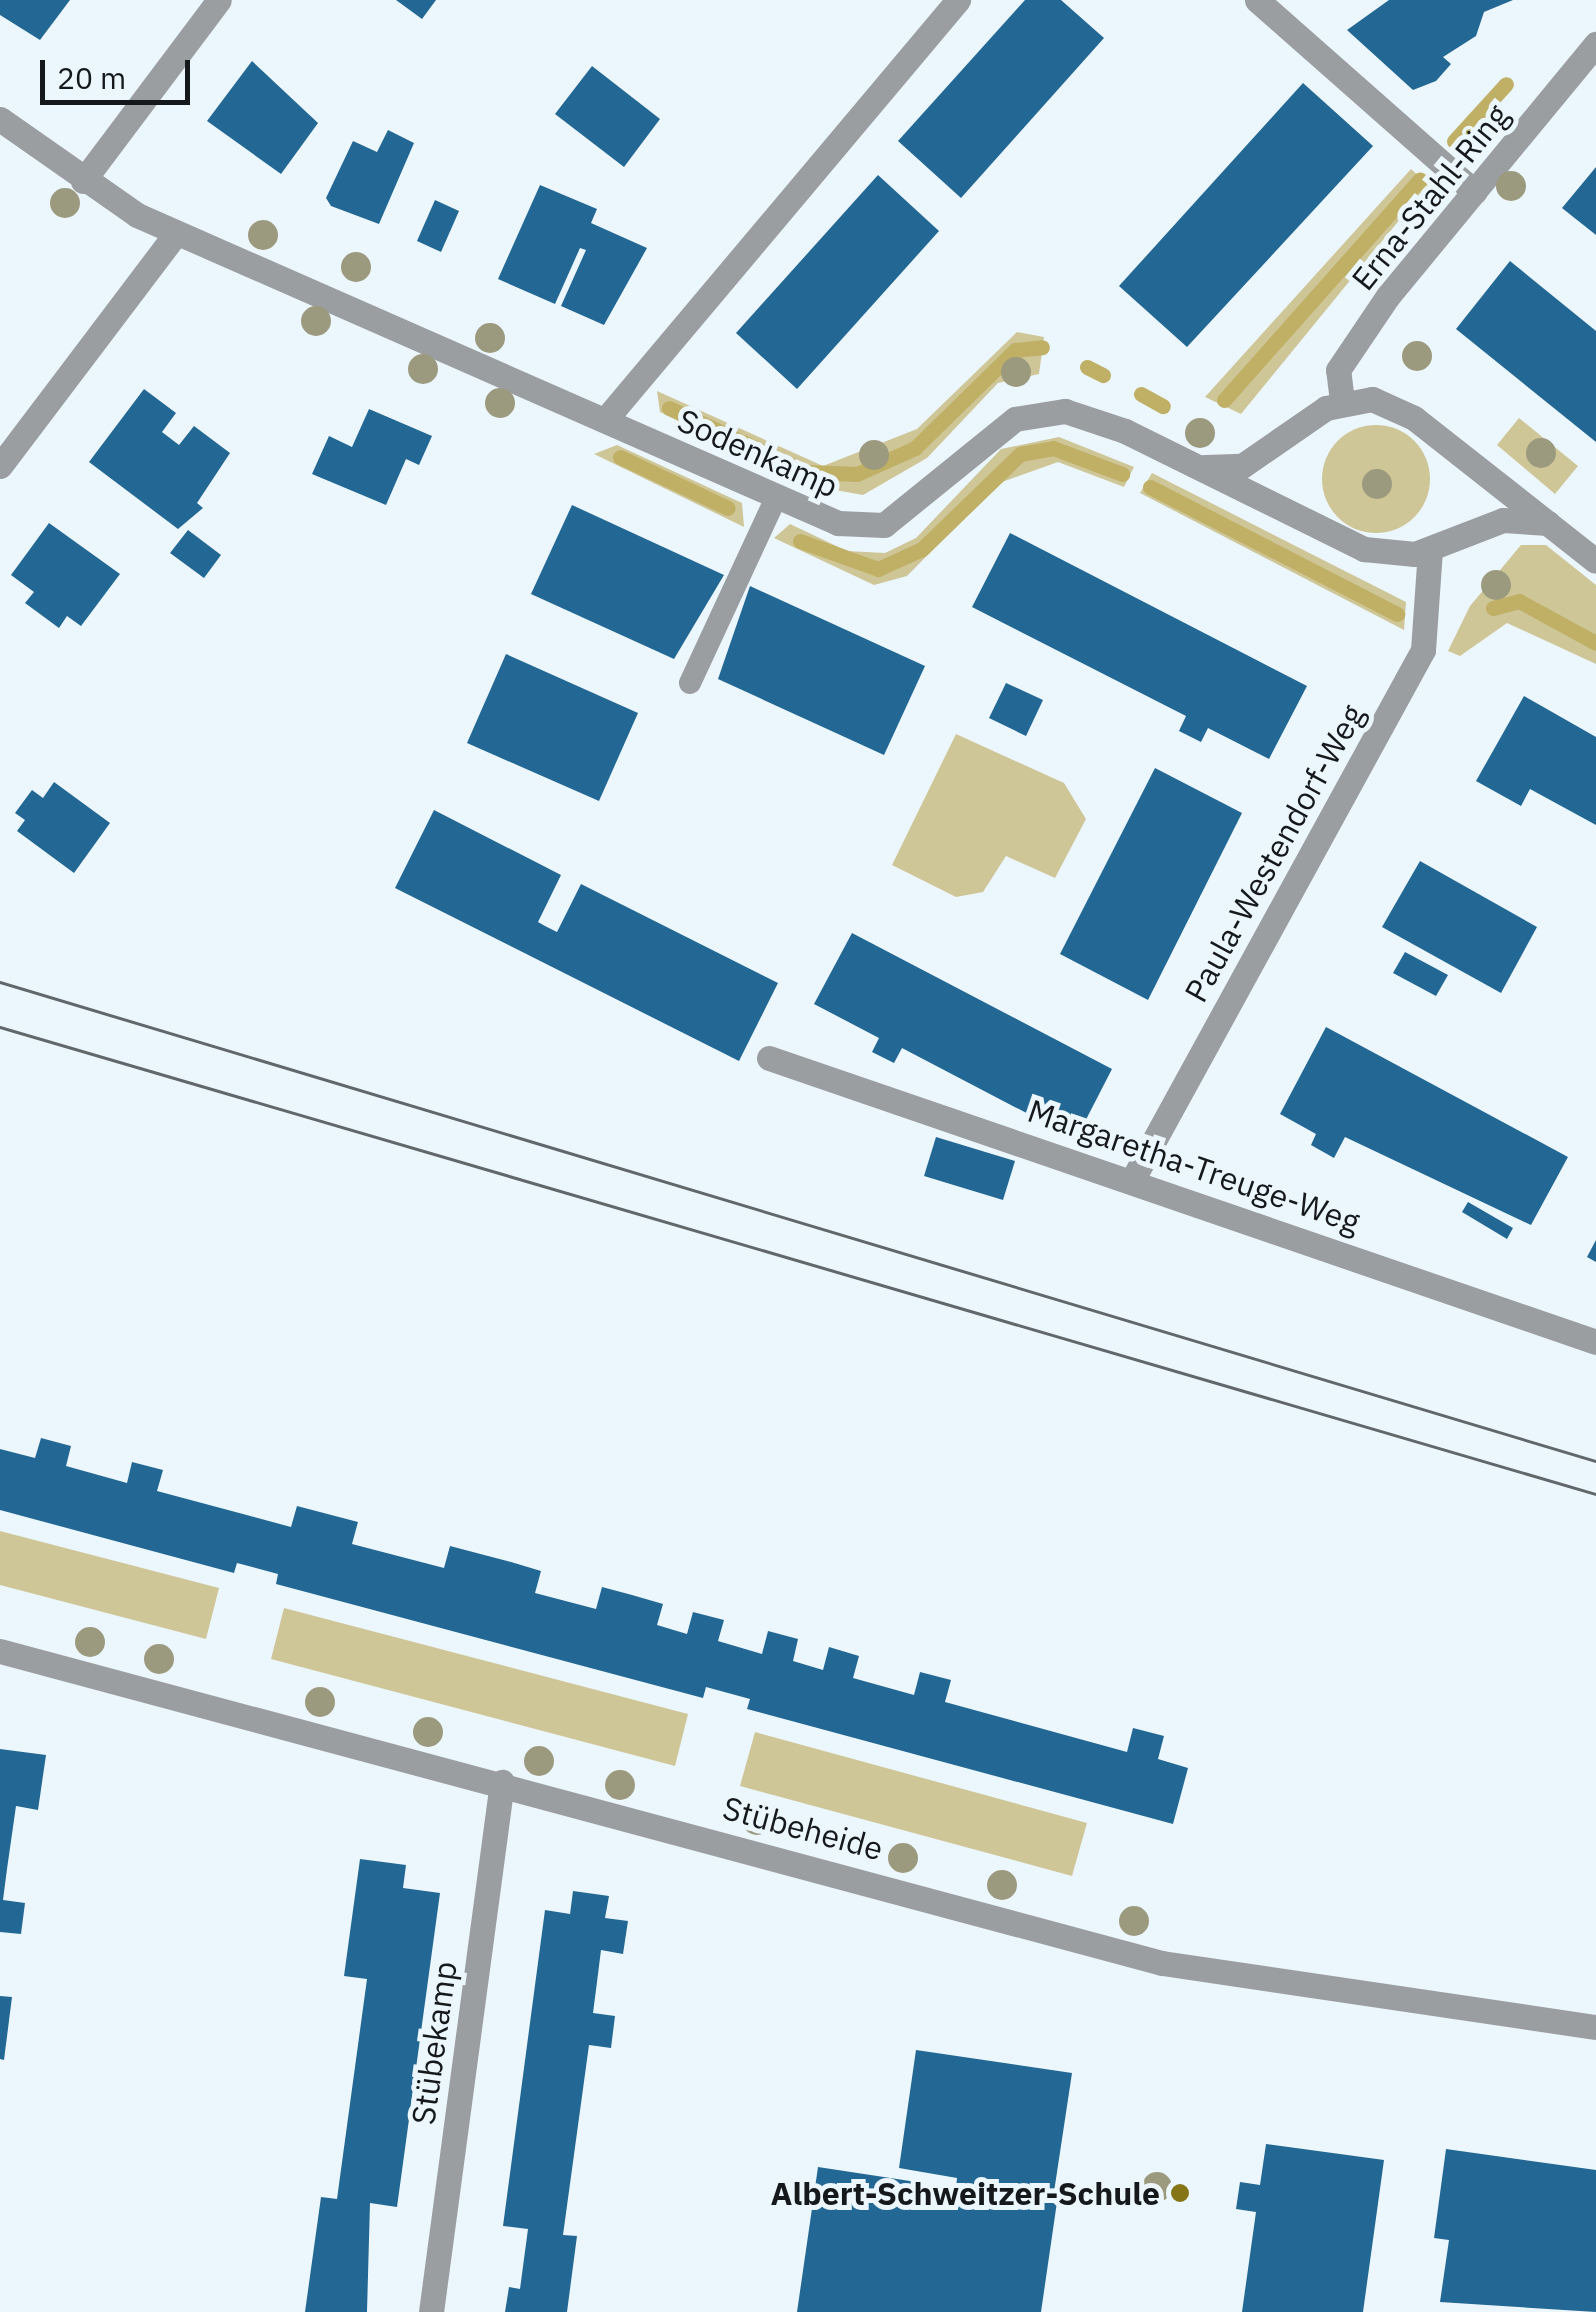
<!DOCTYPE html>
<html>
<head>
<meta charset="utf-8">
<style>
	body { margin:0 }
	#map { position:relative; width:1596px; height:2312px; overflow:hidden; background:#ecf6fd; font-family:"IBM Plex Sans",sans-serif }
	div>[style] { position:absolute }
	[style*='--x'] { left:calc(var(--x)*1px); top:calc(var(--y)*1px); width:calc(var(--w)*1px); rotate:calc(var(--a)*1deg) }
	.green>* { inset:0; background:#cfc698 }
	.round { border-radius:50% }
	.stream>* { height:15px; margin:-7.5px; padding:0 7.5px; transform-origin:7.5px; border-radius:7.5px; background:#bfb065 }
	.building>* { inset:0; background:#236894 }
	.service>* { height:22px; margin:-11px; padding:0 11px; transform-origin:11px; border-radius:11px; background:#9b9ea1 }
	.minor>* { height:25px; margin:-12.5px; padding:0 12.5px; transform-origin:12.5px; border-radius:12.5px; background:#9b9ea1 }
	.tram>* { height:2.5px; margin:-1.25px; padding:0 1.25px; transform-origin:1.25px; border-radius:1.25px; background:#61676b }
	.trees>* { width:30px; height:30px; margin:-15px; border-radius:50%; background:#9c9a7e }
	.dots>* { width:28px; height:28px; translate:-50% -50%; box-sizing:border-box; border:5px solid #ecf6fd; border-radius:50% }
	span { translate:-50% -50%; white-space:nowrap; text-align:center; line-height:1.15; -webkit-text-stroke:10px #ecf6fd; paint-order:stroke }
	.street-label { font-size:32px; color:#15191b }
	.poi-label { font-size:32px; color:#15191b; font-weight:700 }
	.right { translate:-100% -50%; text-align:right }
	.scale { position:absolute; left:40px; top:60px; width:150px; height:45px; box-sizing:border-box; border:5px solid #15191b; border-top:0; padding-left:12px; font-size:30px; line-height:35px; white-space:nowrap; color:#15191b; -webkit-text-stroke:8px #ecf6fd; paint-order:stroke }
</style>
</head>
<body>
<div id="map">
	<div class="green">
		<div style="clip-path:polygon(1411px 169px,1428px 185px,1241px 414px,1205px 397px)"></div>
		<div style="clip-path:polygon(1017px 332px,1044px 337px,1039px 374px,998px 383px,927px 458px,863px 495px,824px 488px,660px 412px,657px 391px,823px 466px,917px 429px)"></div>
		<div style="clip-path:polygon(1519px 418px,1578px 466px,1555px 494px,1497px 445px)"></div>
		<div class="round" style="left:1322px;top:425px;width:108px;height:108px"></div>
		<div style="clip-path:polygon(1059px 437px,1134px 467px,1124px 487px,1058px 462px,999px 483px,907px 576px,874px 585px,774px 538px,790px 524px,847px 551px,885px 553px,916px 538px,1001px 449px)"></div>
		<div style="clip-path:polygon(617px 445px,742px 503px,744px 527px,594px 454px)"></div>
		<div style="clip-path:polygon(1152px 473px,1406px 602px,1404px 630px,1140px 493px)"></div>
		<div style="clip-path:polygon(1521px 545px,1546px 545px,1596px 585px,1596px 664px,1507px 623px,1460px 656px,1448px 651px,1470px 606px)"></div>
		<div style="clip-path:polygon(956px 734px,1064px 783px,1086px 819px,1055px 878px,1006px 856px,983px 892px,956px 897px,892px 865px)"></div>
		<div style="clip-path:polygon(0 1531px,219px 1588px,206px 1639px,0 1585px)"></div>
		<div style="clip-path:polygon(284px 1608px,688px 1714px,675px 1766px,271px 1659px)"></div>
		<div style="clip-path:polygon(755px 1732px,1087px 1823px,1072px 1876px,740px 1786px)"></div>
	</div>
	<div class="stream">
		<div style="--x:1454;--y:141;--w:77;--a:-47.6"></div>
		<div style="--x:1087;--y:367;--w:18;--a:27"></div>
		<div style="--x:1141;--y:394;--w:25;--a:29"></div>
		<div style="--x:1224;--y:400;--w:295;--a:-48.4"></div>
		<div style="--x:669;--y:408;--w:152;--a:24.9"></div>
		<div style="--x:807;--y:472;--w:50;--a:2.3"></div>
		<div style="--x:857;--y:474;--w:64;--a:-24.1"></div>
		<div style="--x:915;--y:448;--w:140;--a:-44.4"></div>
		<div style="--x:1015;--y:350;--w:27;--a:-6"></div>
		<div style="--x:620;--y:457;--w:119;--a:25.3"></div>
		<div style="--x:1150;--y:487;--w:278;--a:27.2"></div>
		<div style="--x:800;--y:541;--w:83;--a:19.7"></div>
		<div style="--x:878;--y:569;--w:48;--a:-24.4"></div>
		<div style="--x:922;--y:549;--w:136;--a:-44.1"></div>
		<div style="--x:1020;--y:454;--w:34;--a:-10"></div>
		<div style="--x:1053;--y:448;--w:74;--a:20.6"></div>
		<div style="--x:1493;--y:608;--w:27;--a:-15"></div>
		<div style="--x:1519;--y:601;--w:88;--a:28.6"></div>
	</div>
	<div class="building">
		<div style="clip-path:polygon(0 0,70px 0,40px 40px,0 15px)"></div>
		<div style="clip-path:polygon(396px 0,436px 0,422px 19px)"></div>
		<div style="clip-path:polygon(1025px 0,1061px 0,1104px 38px,961px 198px,898px 141px)"></div>
		<div style="clip-path:polygon(1389px 0,1513px 0,1484px 12px,1476px 36px,1443px 57px,1451px 64px,1436px 81px,1413px 90px,1347px 30px)"></div>
		<div style="clip-path:polygon(252px 61px,318px 123px,281px 174px,207px 121px)"></div>
		<div style="clip-path:polygon(592px 66px,660px 119px,624px 167px,555px 114px)"></div>
		<div style="clip-path:polygon(1303px 83px,1373px 146px,1187px 347px,1119px 286px)"></div>
		<div style="clip-path:polygon(388px 130px,414px 143px,379px 224px,331px 206px,326px 198px,353px 141px,377px 152px)"></div>
		<div style="clip-path:polygon(1596px 167px,1596px 235px,1562px 208px)"></div>
		<div style="clip-path:polygon(878px 175px,939px 231px,797px 389px,736px 333px)"></div>
		<div style="clip-path:polygon(540px 185px,597px 209px,591px 223px,647px 248px,604px 325px,561px 306px,586px 250px,580px 248px,555px 304px,498px 279px)"></div>
		<div style="clip-path:polygon(435px 200px,459px 211px,441px 252px,417px 241px)"></div>
		<div style="clip-path:polygon(1510px 261px,1596px 331px,1596px 442px,1456px 329px)"></div>
		<div style="clip-path:polygon(144px 389px,176px 413px,162px 432px,179px 445px,194px 426px,230px 453px,197px 503px,203px 508px,178px 529px,89px 462px)"></div>
		<div style="clip-path:polygon(369px 409px,432px 436px,419px 465px,406px 459px,386px 505px,312px 474px,329px 436px,352px 447px)"></div>
		<div style="clip-path:polygon(572px 505px,724px 575px,674px 659px,531px 594px)"></div>
		<div style="clip-path:polygon(49px 523px,120px 574px,81px 626px,67px 616px,59px 628px,25px 603px,34px 592px,11px 575px)"></div>
		<div style="clip-path:polygon(188px 530px,221px 555px,204px 578px,170px 553px)"></div>
		<div style="clip-path:polygon(1010px 533px,1307px 686px,1269px 759px,1208px 728px,1201px 742px,1179px 731px,1186px 716px,972px 607px)"></div>
		<div style="clip-path:polygon(750px 586px,925px 666px,884px 755px,718px 679px)"></div>
		<div style="clip-path:polygon(506px 654px,638px 713px,599px 801px,467px 743px)"></div>
		<div style="clip-path:polygon(1006px 683px,1043px 700px,1026px 736px,989px 718px)"></div>
		<div style="clip-path:polygon(1524px 696px,1596px 737px,1596px 825px,1530px 789px,1521px 806px,1476px 781px)"></div>
		<div style="clip-path:polygon(1155px 768px,1242px 813px,1148px 1000px,1060px 954px)"></div>
		<div style="clip-path:polygon(54px 782px,110px 823px,74px 873px,17px 831px,25px 820px,15px 813px,32px 790px,43px 798px)"></div>
		<div style="clip-path:polygon(434px 810px,561px 875px,538px 922px,545px 926px,557px 932px,581px 884px,778px 983px,739px 1061px,395px 888px)"></div>
		<div style="clip-path:polygon(1420px 861px,1537px 927px,1501px 993px,1382px 927px)"></div>
		<div style="clip-path:polygon(852px 933px,1112px 1069px,1076px 1139px,902px 1048px,894px 1063px,872px 1052px,879px 1038px,814px 1004px)"></div>
		<div style="clip-path:polygon(1405px 952px,1448px 975px,1436px 996px,1393px 973px)"></div>
		<div style="clip-path:polygon(1326px 1027px,1568px 1157px,1531px 1225px,1345px 1137px,1334px 1158px,1311px 1145px,1316px 1134px,1280px 1114px)"></div>
		<div style="clip-path:polygon(936px 1137px,1015px 1161px,1003px 1200px,924px 1176px)"></div>
		<div style="clip-path:polygon(1468px 1202px,1513px 1228px,1507px 1239px,1462px 1212px)"></div>
		<div style="clip-path:polygon(1596px 1240px,1596px 1262px,1587px 1257px)"></div>
		<div style="clip-path:polygon(41px 1438px,71px 1446px,66px 1466px,127px 1483px,132px 1462px,163px 1470px,157px 1491px,291px 1527px,297px 1506px,358px 1522px,352px 1544px,444px 1568px,450px 1546px,511px 1562px,541px 1571px,535px 1593px,596px 1609px,602px 1587px,632px 1595px,663px 1604px,657px 1625px,687px 1634px,693px 1612px,724px 1620px,718px 1641px,762px 1654px,768px 1631px,798px 1639px,793px 1661px,823px 1670px,829px 1647px,859px 1656px,853px 1678px,914px 1695px,920px 1672px,951px 1680px,945px 1702px,1127px 1752px,1133px 1728px,1164px 1736px,1158px 1759px,1188px 1768px,1173px 1824px,747px 1709px,750px 1699px,706px 1687px,703px 1698px,276px 1584px,278px 1574px,237px 1563px,234px 1573px,0 1510px,0 1449px,35px 1458px)"></div>
		<div style="clip-path:polygon(0 1749px,46px 1755px,38px 1810px,16px 1806px,7px 1869px,3px 1900px,25px 1903px,21px 1934px,0 1932px)"></div>
		<div style="clip-path:polygon(360px 1859px,406px 1865px,403px 1888px,440px 1893px,397px 2207px,370px 2203px,367px 2312px,305px 2312px,321px 2197px,337px 2199px,367px 1979px,344px 1976px)"></div>
		<div style="clip-path:polygon(573px 1891px,609px 1896px,605px 1918px,628px 1921px,623px 1954px,601px 1950px,597px 1982px,593px 2013px,615px 2016px,611px 2048px,589px 2045px,563px 2235px,577px 2236px,567px 2312px,505px 2312px,509px 2287px,520px 2289px,528px 2229px,503px 2226px,545px 1910px,570px 1914px)"></div>
		<div style="clip-path:polygon(0 1996px,12px 1997px,4px 2060px,0 2059px)"></div>
		<div style="clip-path:polygon(916px 2050px,1072px 2073px,1054px 2192px,998px 2183px,997px 2194px,1057px 2202px,1041px 2312px,797px 2312px,818px 2167px,956px 2188px,957px 2178px,899px 2168px)"></div>
		<div style="clip-path:polygon(1266px 2144px,1384px 2160px,1363px 2312px,1242px 2312px,1256px 2212px,1236px 2209px,1240px 2182px,1260px 2185px)"></div>
		<div style="clip-path:polygon(1446px 2149px,1596px 2170px,1596px 2312px,1440px 2302px,1449px 2240px,1434px 2238px)"></div>
	</div>
	<div class="service">
		<div style="--x:690;--y:683;--w:206;--a:-65.1"></div>
	</div>
	<div class="minor">
		<div style="--x:1257;--y:0;--w:290;--a:41.4"></div>
		<div style="--x:0;--y:119;--w:167;--a:35"></div>
		<div style="--x:137;--y:215;--w:766;--a:23.72"></div>
		<div style="--x:838;--y:523;--w:46;--a:2.5"></div>
		<div style="--x:884;--y:525;--w:169;--a:-39"></div>
		<div style="--x:1015;--y:419;--w:51;--a:-9.1"></div>
		<div style="--x:1065;--y:411;--w:63;--a:18.4"></div>
		<div style="--x:1125;--y:431;--w:267;--a:26.3"></div>
		<div style="--x:1364;--y:549;--w:51;--a:5.6"></div>
		<div style="--x:1415;--y:554;--w:94;--a:-21.1"></div>
		<div style="--x:1503;--y:520;--w:45;--a:3.8"></div>
		<div style="--x:83;--y:181;--w:226;--a:-53.1"></div>
		<div style="--x:1342;--y:401;--w:31;--a:-97"></div>
		<div style="--x:1338;--y:370;--w:89;--a:-56"></div>
		<div style="--x:1388;--y:296;--w:327;--a:-50.5"></div>
		<div style="--x:605;--y:420;--w:549;--a:-49.95"></div>
		<div style="--x:0;--y:466;--w:292;--a:-52.9"></div>
		<div style="--x:1205;--y:467;--w:37;--a:-2"></div>
		<div style="--x:1242;--y:466;--w:102;--a:-34.6"></div>
		<div style="--x:1326;--y:408;--w:47;--a:-11.1"></div>
		<div style="--x:1372;--y:399;--w:46;--a:24.3"></div>
		<div style="--x:1414;--y:418;--w:231;--a:38.2"></div>
		<div style="--x:769;--y:1058;--w:874;--a:18.95"></div>
		<div style="--x:1134;--y:1177;--w:601;--a:-61.26"></div>
		<div style="--x:1423;--y:650;--w:100;--a:-86"></div>
		<div style="--x:0;--y:1651;--w:1203;--a:15.03"></div>
		<div style="--x:1162;--y:1963;--w:439;--a:8.4"></div>
		<div style="--x:431;--y:2312;--w:535;--a:-82.37"></div>
	</div>
	<div class="tram">
		<div style="--x:0;--y:982;--w:1666;--a:16.71"></div>
		<div style="--x:0;--y:1027;--w:1663;--a:16.31"></div>
	</div>
	<div class="trees">
		<div style="left:1511px;top:186px"></div>
		<div style="left:65px;top:203px"></div>
		<div style="left:263px;top:235px"></div>
		<div style="left:356px;top:267px"></div>
		<div style="left:316px;top:321px"></div>
		<div style="left:490px;top:338px"></div>
		<div style="left:1417px;top:356px"></div>
		<div style="left:423px;top:369px"></div>
		<div style="left:1016px;top:372px"></div>
		<div style="left:500px;top:403px"></div>
		<div style="left:1200px;top:433px"></div>
		<div style="left:1541px;top:453px"></div>
		<div style="left:874px;top:455px"></div>
		<div style="left:1377px;top:484px"></div>
		<div style="left:1496px;top:585px"></div>
		<div style="left:90px;top:1642px"></div>
		<div style="left:159px;top:1659px"></div>
		<div style="left:320px;top:1702px"></div>
		<div style="left:428px;top:1732px"></div>
		<div style="left:539px;top:1761px"></div>
		<div style="left:620px;top:1785px"></div>
		<div style="left:757px;top:1820px"></div>
		<div style="left:903px;top:1858px"></div>
		<div style="left:1002px;top:1885px"></div>
		<div style="left:1134px;top:1921px"></div>
		<div style="left:1157px;top:2187px"></div>
	</div>
	<div class="dots">
		<div style="left:1180px;top:2193px;background:#857517"></div>
	</div>
	<div class="street-label">
		<span style="left:1430px;top:197px;rotate:-51deg">Erna-Stahl-Ring</span>
		<span style="left:758px;top:453px;rotate:24deg">Sodenkamp</span>
		<span style="left:1274px;top:853px;rotate:-61deg">Paula-Westendorf-Weg</span>
		<span style="left:1194px;top:1166px;rotate:19deg">Margaretha-Treuge-Weg</span>
		<span style="left:803px;top:1828px;rotate:15deg">Stübeheide</span>
		<span style="left:434px;top:2043px;rotate:-82deg">Stübekamp</span>
	</div>
	<div class="poi-label">
		<span class="right" style="left:1160px;top:2193px">Albert-Schweitzer-Schule</span>
	</div>
	<div class="scale">20 m</div>
</div>
</body>
</html>
